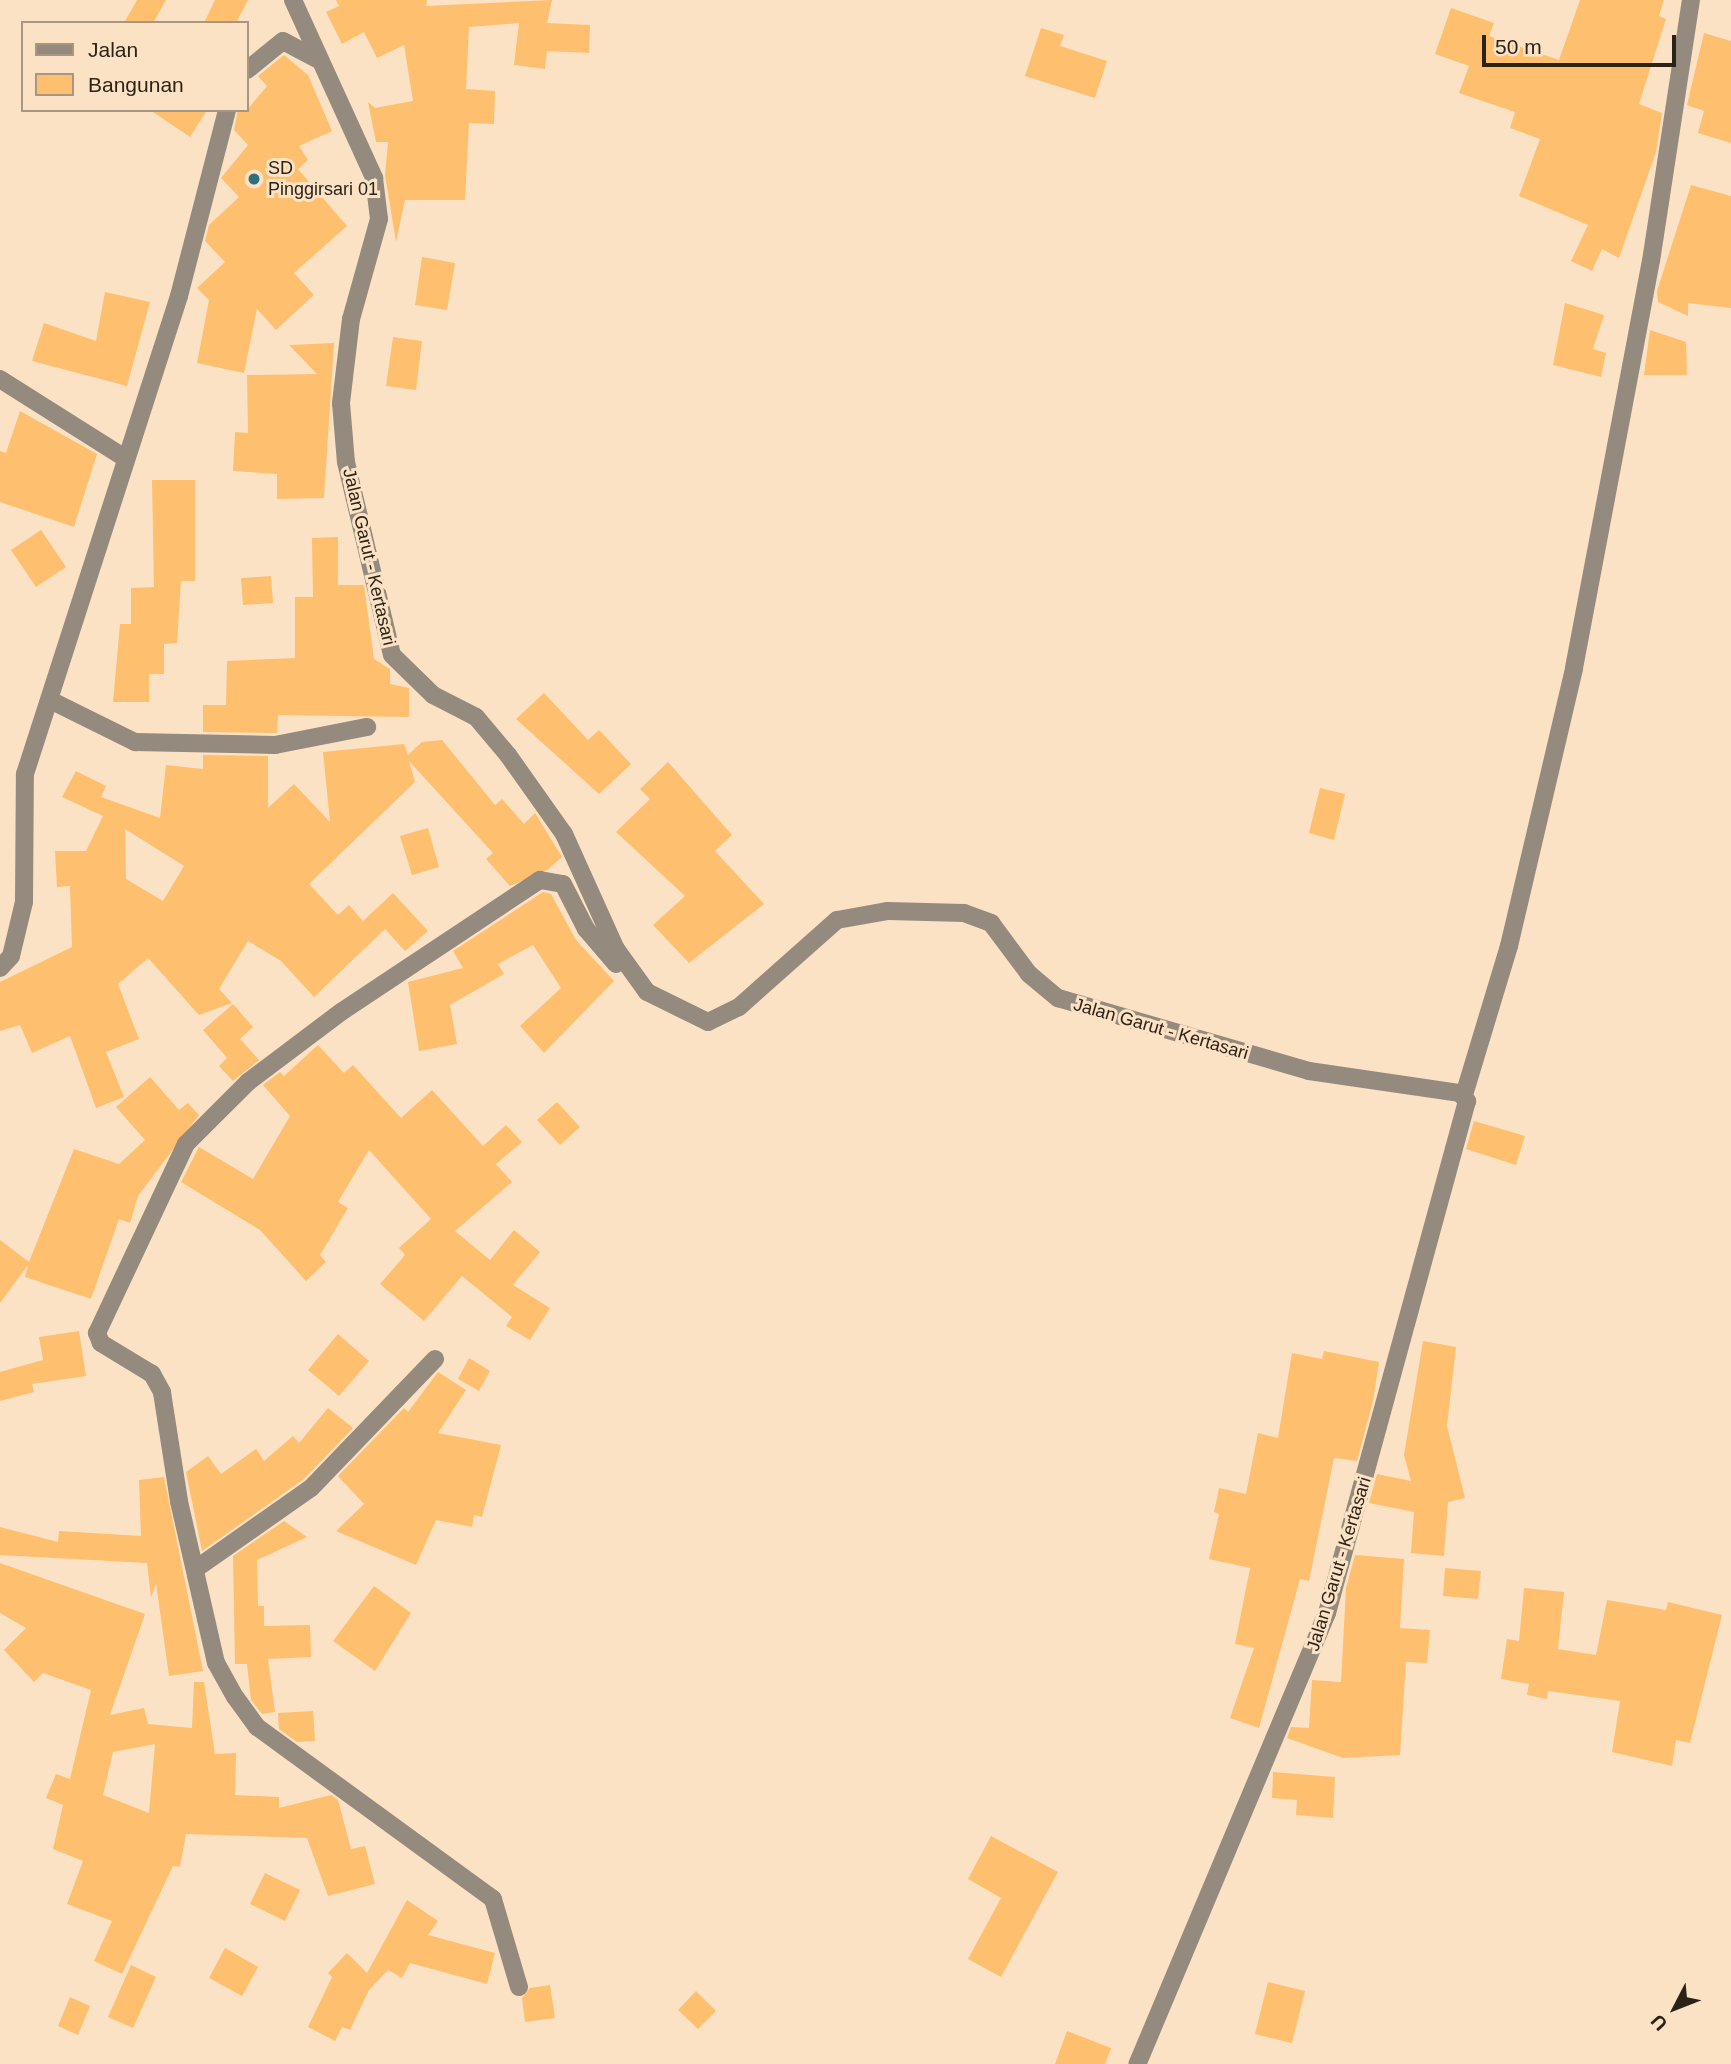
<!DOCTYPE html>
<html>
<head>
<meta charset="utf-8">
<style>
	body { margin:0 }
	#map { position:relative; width:1731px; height:2064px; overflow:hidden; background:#fce2c5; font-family:Arial,sans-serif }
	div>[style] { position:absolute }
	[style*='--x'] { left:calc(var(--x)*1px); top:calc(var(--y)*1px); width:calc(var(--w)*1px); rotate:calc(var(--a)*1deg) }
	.building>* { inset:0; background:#febf6f }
	.minor>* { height:18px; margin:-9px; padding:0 9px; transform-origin:9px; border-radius:9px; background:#958a7e }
	.dots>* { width:19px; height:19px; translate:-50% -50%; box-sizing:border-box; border:4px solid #fce2c5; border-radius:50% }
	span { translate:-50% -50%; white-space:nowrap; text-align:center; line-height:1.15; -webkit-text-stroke:6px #fce2c5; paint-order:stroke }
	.poi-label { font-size:18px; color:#2c2318 }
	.left { translate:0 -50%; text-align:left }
	.street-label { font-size:18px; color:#2c2318 }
	.legend { position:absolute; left:21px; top:21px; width:228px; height:91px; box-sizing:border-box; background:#fce2c5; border:2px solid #a99680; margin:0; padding:9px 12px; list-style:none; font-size:21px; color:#2c2318 }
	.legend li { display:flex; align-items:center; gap:14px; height:35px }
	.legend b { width:35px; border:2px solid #a99680 }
	.north { position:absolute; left:1640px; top:1973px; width:70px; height:70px; -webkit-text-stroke:5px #fce2c5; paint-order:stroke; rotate:228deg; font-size:19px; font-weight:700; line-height:28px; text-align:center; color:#2c2318 }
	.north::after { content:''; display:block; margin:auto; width:24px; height:32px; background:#2c2318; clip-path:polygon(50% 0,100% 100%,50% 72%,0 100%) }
	.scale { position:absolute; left:1482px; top:35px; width:194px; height:32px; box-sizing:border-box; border:4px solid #2c2318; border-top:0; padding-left:9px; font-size:21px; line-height:24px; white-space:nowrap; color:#2c2318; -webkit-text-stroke:5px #fce2c5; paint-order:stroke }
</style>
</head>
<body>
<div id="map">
	<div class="building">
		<div style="clip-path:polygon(137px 0,166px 0,153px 23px,124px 23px)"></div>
		<div style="clip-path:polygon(215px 0,248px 0,236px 23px,204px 23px)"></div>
		<div style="clip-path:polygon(336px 0,427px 0,426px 6px,552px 0,547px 23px,590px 25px,589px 53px,547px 51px,545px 69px,514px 65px,519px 23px,469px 27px,466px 89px,495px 91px,494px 124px,469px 123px,465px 200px,405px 200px,396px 242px,385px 175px,388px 142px,376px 142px,368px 102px,375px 108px,413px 101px,404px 45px,377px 58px,364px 32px,342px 44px,326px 12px,339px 6px)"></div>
		<div style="clip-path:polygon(1580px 0,1664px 0,1659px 16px,1666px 19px,1639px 104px,1662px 113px,1656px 152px,1619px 258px,1602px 249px,1592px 271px,1571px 261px,1588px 225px,1519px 196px,1540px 139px,1510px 128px,1515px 112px,1459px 93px,1469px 66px,1435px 54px,1451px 8px,1494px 23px,1489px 36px,1559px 60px)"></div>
		<div style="clip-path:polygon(1041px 28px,1064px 35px,1060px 46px,1107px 61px,1095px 98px,1025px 76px)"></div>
		<div style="clip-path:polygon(1704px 33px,1731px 41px,1731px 143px,1698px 133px,1704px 111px,1687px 105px)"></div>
		<div style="clip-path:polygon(284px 55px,308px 75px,332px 131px,299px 146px,308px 160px,298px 169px,347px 226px,294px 273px,314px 295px,276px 330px,257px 309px,244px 373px,197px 363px,209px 300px,197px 288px,225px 262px,205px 241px,209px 225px,239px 197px,221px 178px,248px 145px,234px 130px,238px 110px,247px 110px,267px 86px,258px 76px)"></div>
		<div style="clip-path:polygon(150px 110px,207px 110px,190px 137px)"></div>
		<div style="clip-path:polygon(1691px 185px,1731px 196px,1731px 308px,1688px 303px,1688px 316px,1658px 302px,1657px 291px)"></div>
		<div style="clip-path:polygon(422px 257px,455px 263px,447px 310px,415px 305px)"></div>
		<div style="clip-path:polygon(105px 292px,150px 302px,127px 386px,32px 361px,44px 323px,96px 341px)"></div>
		<div style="clip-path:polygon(1565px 303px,1604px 315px,1593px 349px,1606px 353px,1601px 377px,1553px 365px)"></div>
		<div style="clip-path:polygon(1650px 330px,1686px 342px,1687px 375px,1644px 375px)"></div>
		<div style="clip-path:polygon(393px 337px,422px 341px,416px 390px,386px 386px)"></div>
		<div style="clip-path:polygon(334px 343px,324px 498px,277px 499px,277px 474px,233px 471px,235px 432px,248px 433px,247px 375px,317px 374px,289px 345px)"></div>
		<div style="clip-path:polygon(20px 411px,97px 454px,74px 527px,0 502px,0 451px,6px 453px)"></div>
		<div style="clip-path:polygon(152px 480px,195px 480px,195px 581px,181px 581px,177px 643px,164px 644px,164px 674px,149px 674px,149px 702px,113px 702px,120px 624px,131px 624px,131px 588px,154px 587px)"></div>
		<div style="clip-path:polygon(41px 530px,66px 567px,36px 587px,11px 550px)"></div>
		<div style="clip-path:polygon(338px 537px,338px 585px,364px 585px,374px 659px,390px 669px,390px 684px,409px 688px,409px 717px,278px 715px,277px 733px,203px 732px,203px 705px,226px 705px,227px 661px,295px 658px,295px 597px,313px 597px,312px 538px)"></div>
		<div style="clip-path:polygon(271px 576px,273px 603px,243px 605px,241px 578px)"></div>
		<div style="clip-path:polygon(544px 693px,588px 740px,599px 730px,631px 764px,599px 794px,516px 719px)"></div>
		<div style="clip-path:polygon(evenodd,442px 740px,495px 805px,502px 799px,524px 824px,535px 813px,562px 857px,547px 870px,510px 886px,486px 859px,493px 853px,409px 761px,415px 782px,309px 884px,338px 915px,349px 905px,363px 921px,393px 893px,428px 931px,405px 951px,385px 929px,314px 997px,281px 961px,248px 941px,219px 989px,232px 1003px,199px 1015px,148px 958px,118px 984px,139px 1039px,106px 1052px,124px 1097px,96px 1108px,70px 1036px,32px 1053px,20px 1025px,0 1031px,0 982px,72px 947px,70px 886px,57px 887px,55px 851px,86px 851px,103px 816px,62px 797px,76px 771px,106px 786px,101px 797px,160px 818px,166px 765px,203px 769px,203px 755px,268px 756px,268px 808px,294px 784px,330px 822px,323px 752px,404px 744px,408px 755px,422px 742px,442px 740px,125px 829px,184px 866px,163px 901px,126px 879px,125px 829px)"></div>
		<div style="clip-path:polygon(668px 762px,732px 835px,715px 851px,764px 904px,689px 963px,653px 925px,685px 896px,616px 832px,650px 799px,640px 789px)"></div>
		<div style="clip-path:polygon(1320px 788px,1345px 794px,1334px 840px,1309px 833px)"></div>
		<div style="clip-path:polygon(428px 828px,439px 867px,412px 875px,400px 836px)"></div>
		<div style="clip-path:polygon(543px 892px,551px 894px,576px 940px,614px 981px,544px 1053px,520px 1026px,561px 988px,533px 945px,498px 964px,504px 974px,450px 1005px,457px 1044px,419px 1051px,408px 982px,463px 968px,453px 951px)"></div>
		<div style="clip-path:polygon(233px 1004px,253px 1027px,240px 1039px,259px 1060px,233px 1081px,219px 1066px,227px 1058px,203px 1030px)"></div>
		<div style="clip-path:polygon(318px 1045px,344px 1073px,353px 1065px,401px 1118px,432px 1090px,483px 1146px,506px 1125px,522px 1142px,496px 1164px,512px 1182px,455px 1231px,490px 1260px,514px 1230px,540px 1252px,513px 1285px,550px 1308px,530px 1340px,506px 1326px,512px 1317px,462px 1276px,424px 1321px,380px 1284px,405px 1255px,399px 1248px,431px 1219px,369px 1150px,338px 1202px,348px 1208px,320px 1255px,326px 1262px,306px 1281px,260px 1230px,181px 1182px,199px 1147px,253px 1179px,290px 1116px,263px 1085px,280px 1072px,284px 1076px)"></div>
		<div style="clip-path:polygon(150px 1077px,179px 1110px,188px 1103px,199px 1115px,138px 1196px,130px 1223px,119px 1219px,91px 1299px,25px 1277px,28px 1265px,0 1303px,0 1240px,29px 1262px,74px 1149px,119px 1164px,145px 1140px,116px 1107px)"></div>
		<div style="clip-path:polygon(557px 1102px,580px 1127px,560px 1145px,537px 1120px)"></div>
		<div style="clip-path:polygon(1474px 1121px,1525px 1136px,1516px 1165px,1466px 1149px)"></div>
		<div style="clip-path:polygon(79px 1331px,86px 1376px,32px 1384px,34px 1392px,0 1401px,0 1372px,43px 1360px,39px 1337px)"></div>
		<div style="clip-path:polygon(338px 1334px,369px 1361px,339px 1396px,308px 1370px)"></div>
		<div style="clip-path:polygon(1423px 1341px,1456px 1347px,1447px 1426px,1465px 1498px,1448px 1502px,1444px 1556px,1411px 1553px,1414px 1512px,1369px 1503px,1377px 1474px,1411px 1481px,1404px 1455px)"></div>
		<div style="clip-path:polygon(1324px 1351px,1379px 1362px,1373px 1401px,1357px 1461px,1334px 1458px,1309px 1581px,1300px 1579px,1259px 1728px,1230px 1718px,1254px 1648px,1235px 1644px,1250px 1568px,1209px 1559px,1219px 1514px,1214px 1512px,1219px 1488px,1246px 1494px,1258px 1433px,1278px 1438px,1292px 1353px,1322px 1359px)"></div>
		<div style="clip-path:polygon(469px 1358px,490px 1371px,479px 1391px,458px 1379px)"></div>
		<div style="clip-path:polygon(438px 1372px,466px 1390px,438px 1433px,501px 1445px,482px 1517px,474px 1515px,472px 1527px,436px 1520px,416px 1565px,336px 1531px,364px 1504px,338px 1476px,404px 1408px,408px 1412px)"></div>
		<div style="clip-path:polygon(328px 1408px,353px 1428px,304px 1479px,202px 1551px,186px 1472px,208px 1456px,221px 1474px,256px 1449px,264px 1461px,293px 1436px,299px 1443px)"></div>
		<div style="clip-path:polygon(164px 1477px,203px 1671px,169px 1676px,156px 1583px,151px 1598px,147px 1563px,0 1555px,0 1527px,58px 1542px,59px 1531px,141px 1536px,139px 1480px)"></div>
		<div style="clip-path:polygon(284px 1521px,307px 1537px,257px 1560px,258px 1606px,264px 1606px,264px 1626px,310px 1625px,311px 1657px,268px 1659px,275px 1712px,262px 1714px,251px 1700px,247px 1664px,235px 1664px,233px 1556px)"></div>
		<div style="clip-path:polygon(1355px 1555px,1404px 1559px,1400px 1628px,1430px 1630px,1427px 1663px,1406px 1662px,1400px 1755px,1343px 1758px,1287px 1738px,1291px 1727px,1309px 1728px,1312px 1680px,1341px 1682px,1346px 1588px)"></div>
		<div style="clip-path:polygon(evenodd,0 1563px,145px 1614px,110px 1715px,144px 1708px,148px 1724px,192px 1728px,194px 1682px,204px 1682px,215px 1754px,236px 1753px,235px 1795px,279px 1797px,279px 1808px,331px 1795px,338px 1800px,351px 1849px,365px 1846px,375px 1884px,328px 1896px,307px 1838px,186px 1834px,180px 1867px,173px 1866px,122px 1974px,94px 1961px,112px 1921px,67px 1904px,83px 1861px,53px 1849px,63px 1805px,46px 1798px,56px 1774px,70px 1779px,91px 1690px,43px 1673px,34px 1682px,4px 1650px,26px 1628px,0 1613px,0 1563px,155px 1744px,149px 1813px,103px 1795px,113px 1752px,155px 1744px)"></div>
		<div style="clip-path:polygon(1445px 1568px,1481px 1571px,1478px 1599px,1443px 1596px)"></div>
		<div style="clip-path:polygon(374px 1586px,411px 1613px,375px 1671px,333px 1641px)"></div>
		<div style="clip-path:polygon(1524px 1588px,1564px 1592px,1558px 1649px,1596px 1655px,1607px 1600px,1666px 1610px,1668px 1602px,1722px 1615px,1690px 1743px,1676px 1740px,1672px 1766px,1612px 1752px,1620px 1701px,1548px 1691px,1547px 1699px,1527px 1695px,1529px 1684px,1501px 1679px,1507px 1639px,1519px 1641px)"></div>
		<div style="clip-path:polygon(313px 1711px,315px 1741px,297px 1742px,279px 1729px,278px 1713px)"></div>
		<div style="clip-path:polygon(1273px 1772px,1335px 1777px,1333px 1818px,1296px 1815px,1297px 1800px,1272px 1798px)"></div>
		<div style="clip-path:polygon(991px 1836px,1058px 1872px,1001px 1977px,968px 1959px,1001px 1898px,968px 1879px)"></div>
		<div style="clip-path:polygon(265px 1873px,300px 1890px,285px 1921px,250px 1904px)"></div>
		<div style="clip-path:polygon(407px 1900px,438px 1921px,428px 1935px,495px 1953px,487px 1984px,410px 1963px,402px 1978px,388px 1970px,369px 1990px,350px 2030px,342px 2027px,335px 2041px,308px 2027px,332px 1977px,328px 1973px,347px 1953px,367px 1973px)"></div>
		<div style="clip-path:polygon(225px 1948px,258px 1967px,242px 1996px,209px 1978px)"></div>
		<div style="clip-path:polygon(131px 1965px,156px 1977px,133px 2028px,108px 2017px)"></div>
		<div style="clip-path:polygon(1268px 1982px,1305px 1991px,1292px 2043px,1255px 2034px)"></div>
		<div style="clip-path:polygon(550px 1985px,555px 2018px,525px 2022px,522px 1998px,530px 1988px)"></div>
		<div style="clip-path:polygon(696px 1991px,716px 2011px,698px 2029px,678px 2010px)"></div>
		<div style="clip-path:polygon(70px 1997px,90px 2006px,78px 2035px,58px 2026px)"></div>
		<div style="clip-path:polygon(1067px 2031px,1111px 2048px,1105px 2064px,1055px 2064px)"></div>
	</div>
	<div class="minor">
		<div style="--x:293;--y:0;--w:196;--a:65.5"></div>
		<div style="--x:374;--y:178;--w:41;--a:83"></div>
		<div style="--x:379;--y:219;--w:104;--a:105.6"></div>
		<div style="--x:351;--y:319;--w:85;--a:96.8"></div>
		<div style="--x:341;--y:403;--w:59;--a:85.2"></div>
		<div style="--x:346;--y:462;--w:198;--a:76.6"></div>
		<div style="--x:392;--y:655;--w:57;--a:44.3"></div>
		<div style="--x:433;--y:695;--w:48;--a:27.1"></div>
		<div style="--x:476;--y:717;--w:50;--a:49.9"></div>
		<div style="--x:508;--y:755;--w:97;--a:54.7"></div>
		<div style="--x:564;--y:834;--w:126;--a:65.7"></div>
		<div style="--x:616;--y:949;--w:53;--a:54.2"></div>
		<div style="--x:647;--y:992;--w:68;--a:26.2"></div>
		<div style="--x:708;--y:1022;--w:34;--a:-26"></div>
		<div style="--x:739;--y:1007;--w:131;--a:-41.6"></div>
		<div style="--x:837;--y:920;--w:52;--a:-10"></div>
		<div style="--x:888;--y:911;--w:76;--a:1.5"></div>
		<div style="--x:964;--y:913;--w:29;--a:20"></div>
		<div style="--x:991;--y:923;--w:64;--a:53.3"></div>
		<div style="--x:1029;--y:974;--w:38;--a:40"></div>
		<div style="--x:1058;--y:998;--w:261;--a:16.2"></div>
		<div style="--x:1309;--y:1071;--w:153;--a:8.3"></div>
		<div style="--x:1460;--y:1093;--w:11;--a:49"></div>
		<div style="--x:1467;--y:1101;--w:531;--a:105.29"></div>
		<div style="--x:1327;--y:1613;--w:489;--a:112.8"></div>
		<div style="--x:247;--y:70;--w:46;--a:-38.9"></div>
		<div style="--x:283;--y:41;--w:38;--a:28"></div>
		<div style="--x:0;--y:379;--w:148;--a:32.3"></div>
		<div style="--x:52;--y:701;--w:93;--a:26.3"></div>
		<div style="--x:135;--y:742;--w:140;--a:1.2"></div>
		<div style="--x:275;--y:745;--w:94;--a:-11.1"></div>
		<div style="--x:0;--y:968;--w:16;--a:-47"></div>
		<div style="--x:11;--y:956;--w:56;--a:-76.5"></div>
		<div style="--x:24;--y:902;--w:128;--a:-89.6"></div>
		<div style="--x:25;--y:774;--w:502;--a:-72.14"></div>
		<div style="--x:179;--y:296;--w:192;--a:-75.5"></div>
		<div style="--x:1464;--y:1095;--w:156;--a:-73.2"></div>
		<div style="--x:1509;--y:946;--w:285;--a:-76.8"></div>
		<div style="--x:1574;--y:668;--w:414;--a:-79.3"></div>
		<div style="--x:1651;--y:261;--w:264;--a:-81.3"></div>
		<div style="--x:197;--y:1568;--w:139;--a:-35.1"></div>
		<div style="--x:311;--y:1488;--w:179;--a:-46.1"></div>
		<div style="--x:519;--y:1987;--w:92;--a:-106.5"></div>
		<div style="--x:493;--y:1899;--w:292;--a:-143.9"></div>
		<div style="--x:257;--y:1727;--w:37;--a:-126"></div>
		<div style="--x:235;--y:1697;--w:39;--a:-119"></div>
		<div style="--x:216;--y:1663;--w:166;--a:-102.9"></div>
		<div style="--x:179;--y:1501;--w:110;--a:-98.9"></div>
		<div style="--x:162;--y:1392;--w:21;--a:-119"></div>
		<div style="--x:152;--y:1374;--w:60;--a:-148.7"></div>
		<div style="--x:101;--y:1343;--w:11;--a:-112"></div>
		<div style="--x:97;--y:1333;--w:209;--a:-64.8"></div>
		<div style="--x:186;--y:1144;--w:88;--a:-45"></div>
		<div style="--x:248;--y:1082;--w:116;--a:-37"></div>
		<div style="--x:341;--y:1012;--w:239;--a:-33.6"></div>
		<div style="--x:540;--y:880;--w:23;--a:10"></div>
		<div style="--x:563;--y:884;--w:51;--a:62.9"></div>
		<div style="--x:586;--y:929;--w:46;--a:49.4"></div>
	</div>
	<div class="dots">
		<div style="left:254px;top:179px;background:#2e6f82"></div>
	</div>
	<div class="poi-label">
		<span class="left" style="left:268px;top:179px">SD<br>Pinggirsari 01</span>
	</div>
	<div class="street-label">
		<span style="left:369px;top:557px;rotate:77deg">Jalan Garut - Kertasari</span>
		<span style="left:1161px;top:1029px;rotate:16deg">Jalan Garut - Kertasari</span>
		<span style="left:1339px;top:1564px;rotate:-73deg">Jalan Garut - Kertasari</span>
	</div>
	<ul class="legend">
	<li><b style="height:9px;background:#958a7e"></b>Jalan</li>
	<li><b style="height:19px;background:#febf6f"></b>Bangunan</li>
	</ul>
	<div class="north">U</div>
	<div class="scale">50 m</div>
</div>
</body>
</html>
